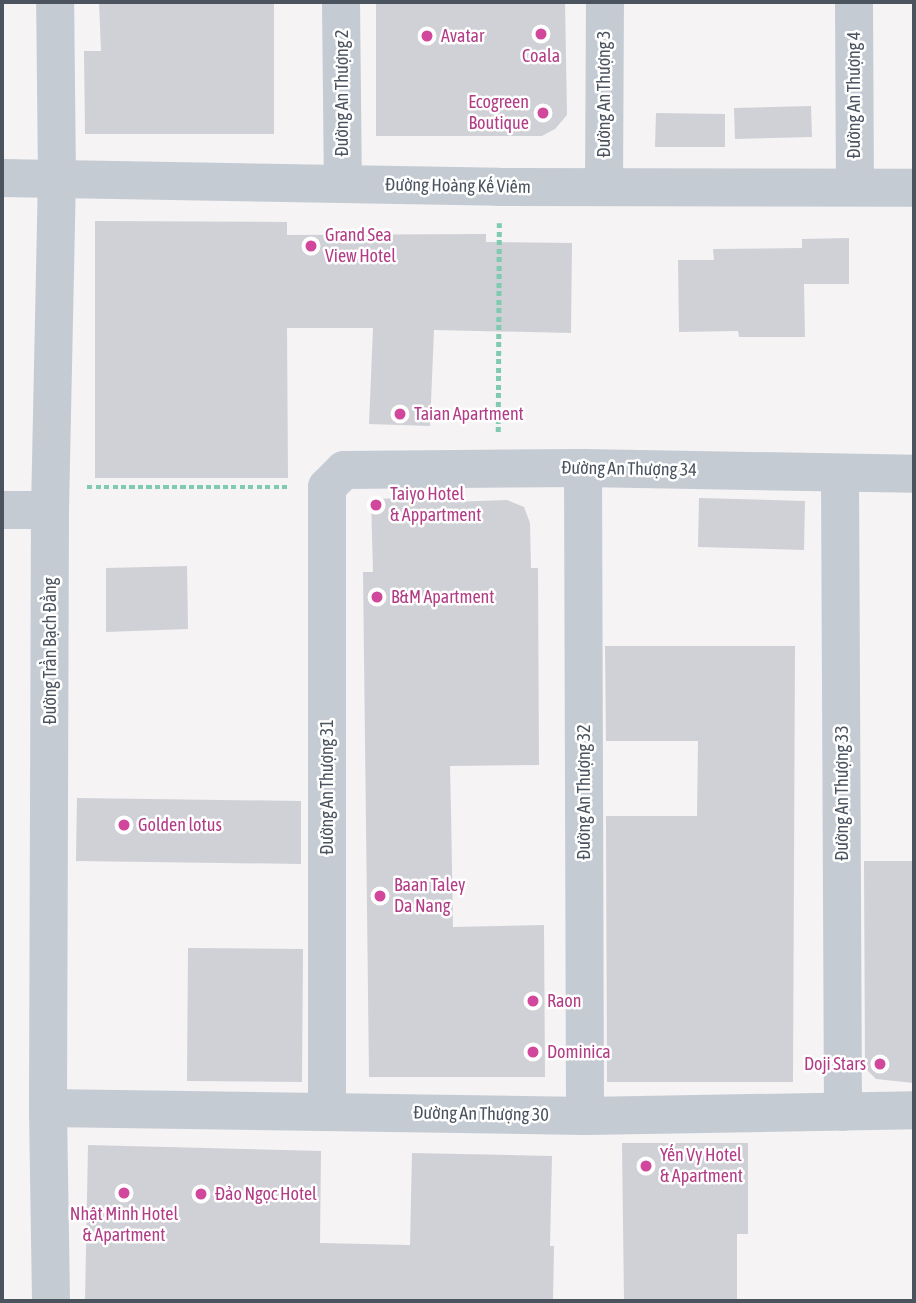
<!DOCTYPE html>
<html>
<head>
<meta charset="utf-8">
<style>
	body { margin:0 }
	#map { position:relative; width:916px; height:1303px; overflow:hidden; background:#f5f3f3; font-family:"Asap Condensed",sans-serif }
	div>[style] { position:absolute }
	[style*='--x'] { left:calc(var(--x)*1px); top:calc(var(--y)*1px); width:calc(var(--w)*1px); rotate:calc(var(--a)*1deg) }
	.building>* { inset:0; background:#d0d1d6 }
	.path>* { height:4.5px; margin-top:-2.25px; transform-origin:0; background:repeating-linear-gradient(90deg,#80caaf 0 5px,transparent 0 8.5px) }
	.street>* { height:38px; margin:-19px; padding:0 19px; transform-origin:19px; border-radius:19px; background:#c5cbd3 }
	.dots>* { width:19px; height:19px; translate:-50% -50%; box-sizing:border-box; border:4px solid #fff; border-radius:50% }
	span { translate:-50% -50%; white-space:nowrap; text-align:center; line-height:1.15; -webkit-text-stroke:5px #fff; paint-order:stroke }
	.hotel-label { font-size:18px; color:#b23c85 }
	.left { translate:0 -50%; text-align:left }
	.right { translate:-100% -50%; text-align:right }
	.street-label { font-size:18px; color:#4b535f }
	.frame { position:absolute; inset:0; border:4px solid #4b535f; pointer-events:none }
</style>
</head>
<body>
<div id="map">
	<div class="building">
		<div style="clip-path:polygon(99px 2px,274px 2px,274px 134px,85px 134px,84px 51px,101px 51px)"></div>
		<div style="clip-path:polygon(376px 2px,565px 2px,567px 115px,555px 129px,542px 136px,376px 136px)"></div>
		<div style="clip-path:polygon(811px 106px,812px 137px,735px 139px,734px 108px)"></div>
		<div style="clip-path:polygon(656px 113px,725px 114px,725px 147px,655px 147px)"></div>
		<div style="clip-path:polygon(95px 221px,287px 222px,287px 235px,486px 234px,486px 242px,572px 243px,571px 333px,434px 330px,430px 426px,369px 424px,373px 328px,287px 328px,288px 478px,95px 478px)"></div>
		<div style="clip-path:polygon(849px 238px,849px 284px,804px 284px,805px 337px,739px 337px,738px 331px,679px 332px,678px 260px,714px 260px,713px 249px,802px 248px,802px 239px)"></div>
		<div style="clip-path:polygon(450px 497px,450px 502px,507px 500px,524px 507px,530px 523px,531px 568px,538px 568px,539px 765px,450px 766px,451px 810px,453px 927px,544px 925px,545px 1077px,369px 1077px,363px 572px,373px 572px,371px 499px)"></div>
		<div style="clip-path:polygon(699px 498px,805px 501px,804px 550px,698px 547px)"></div>
		<div style="clip-path:polygon(187px 566px,188px 629px,106px 632px,106px 568px)"></div>
		<div style="clip-path:polygon(605px 646px,795px 646px,793px 1082px,607px 1082px,606px 816px,697px 816px,698px 741px,606px 741px)"></div>
		<div style="clip-path:polygon(77px 798px,301px 801px,301px 864px,76px 861px)"></div>
		<div style="clip-path:polygon(864px 861px,914px 861px,914px 1083px,876px 1079px,865px 1068px)"></div>
		<div style="clip-path:polygon(188px 948px,303px 949px,302px 1082px,187px 1081px)"></div>
		<div style="clip-path:polygon(622px 1143px,748px 1143px,748px 1234px,737px 1234px,737px 1301px,624px 1301px)"></div>
		<div style="clip-path:polygon(88px 1145px,321px 1151px,320px 1243px,410px 1245px,412px 1153px,552px 1156px,550px 1246px,554px 1246px,553px 1301px,85px 1301px)"></div>
	</div>
	<div class="path">
		<div style="--x:498;--y:432;--w:209;--a:-89.7"></div>
		<div style="--x:87;--y:487;--w:204;--a:0"></div>
	</div>
	<div class="street">
		<div style="--x:341;--y:2;--w:182;--a:89.4"></div>
		<div style="--x:854;--y:2;--w:185;--a:89.7"></div>
		<div style="--x:2;--y:178;--w:497;--a:1"></div>
		<div style="--x:499;--y:187;--w:415;--a:0.1"></div>
		<div style="--x:604;--y:187;--w:185;--a:-89.7"></div>
		<div style="--x:583;--y:468;--w:648;--a:89.82"></div>
		<div style="--x:840;--y:474;--w:638;--a:89.73"></div>
		<div style="--x:2;--y:510;--w:48;--a:0"></div>
		<div style="--x:48;--y:1108;--w:537;--a:0.85"></div>
		<div style="--x:585;--y:1116;--w:329;--a:-1"></div>
		<div style="--x:327;--y:1111;--w:624;--a:-90"></div>
		<div style="--x:327;--y:487;--w:24;--a:-45"></div>
		<div style="--x:344;--y:470;--w:239;--a:-0.5"></div>
		<div style="--x:583;--y:468;--w:331;--a:1"></div>
		<div style="--x:51;--y:1301;--w:193;--a:-90.9"></div>
		<div style="--x:48;--y:1108;--w:598;--a:-89.81"></div>
		<div style="--x:50;--y:510;--w:330;--a:-88.8"></div>
		<div style="--x:57;--y:180;--w:178;--a:-90.6"></div>
	</div>
	<div class="dots">
		<div style="left:541px;top:34px;background:#d1479c"></div>
		<div style="left:427px;top:36px;background:#d1479c"></div>
		<div style="left:543px;top:113px;background:#d1479c"></div>
		<div style="left:311px;top:246px;background:#d1479c"></div>
		<div style="left:400px;top:414px;background:#d1479c"></div>
		<div style="left:376px;top:505px;background:#d1479c"></div>
		<div style="left:377px;top:597px;background:#d1479c"></div>
		<div style="left:124px;top:825px;background:#d1479c"></div>
		<div style="left:380px;top:896px;background:#d1479c"></div>
		<div style="left:533px;top:1001px;background:#d1479c"></div>
		<div style="left:533px;top:1052px;background:#d1479c"></div>
		<div style="left:880px;top:1064px;background:#d1479c"></div>
		<div style="left:646px;top:1166px;background:#d1479c"></div>
		<div style="left:124px;top:1193px;background:#d1479c"></div>
		<div style="left:201px;top:1194px;background:#d1479c"></div>
	</div>
	<div class="hotel-label">
		<span class="left" style="left:441px;top:36px">Avatar</span>
		<span style="left:541px;top:56px">Coala</span>
		<span class="right" style="left:529px;top:113px">Ecogreen<br>Boutique</span>
		<span class="left" style="left:325px;top:246px">Grand Sea<br>View Hotel</span>
		<span class="left" style="left:414px;top:414px">Taian Apartment</span>
		<span class="left" style="left:390px;top:505px">Taiyo Hotel<br>&amp; Appartment</span>
		<span class="left" style="left:391px;top:597px">B&amp;M Apartment</span>
		<span class="left" style="left:138px;top:825px">Golden lotus</span>
		<span class="left" style="left:394px;top:896px">Baan Taley<br>Da Nang</span>
		<span class="left" style="left:547px;top:1001px">Raon</span>
		<span class="left" style="left:547px;top:1052px">Dominica</span>
		<span class="right" style="left:866px;top:1064px">Doji Stars</span>
		<span class="left" style="left:660px;top:1166px">Yến Vy Hotel<br>&amp; Apartment</span>
		<span class="left" style="left:215px;top:1194px">Đảo Ngọc Hotel</span>
		<span style="left:124px;top:1225px">Nhật Minh Hotel<br>&amp; Apartment</span>
	</div>
	<div class="street-label">
		<span style="left:342px;top:93px;rotate:-90deg">Đường An Thượng 2</span>
		<span style="left:604px;top:94px;rotate:-90deg">Đường An Thượng 3</span>
		<span style="left:854px;top:95px;rotate:-90deg">Đường An Thượng 4</span>
		<span style="left:458px;top:186px;rotate:1deg">Đường Hoàng Kế Viêm</span>
		<span style="left:629px;top:469px;rotate:1deg">Đường An Thượng 34</span>
		<span style="left:50px;top:651px;rotate:-90deg">Đường Trần Bạch Đằng</span>
		<span style="left:327px;top:787px;rotate:-90deg">Đường An Thượng 31</span>
		<span style="left:584px;top:792px;rotate:-90deg">Đường An Thượng 32</span>
		<span style="left:842px;top:793px;rotate:-90deg">Đường An Thượng 33</span>
		<span style="left:481px;top:1114px;rotate:1deg">Đường An Thượng 30</span>
	</div>
	<div class="frame"></div>
</div>
</body>
</html>
